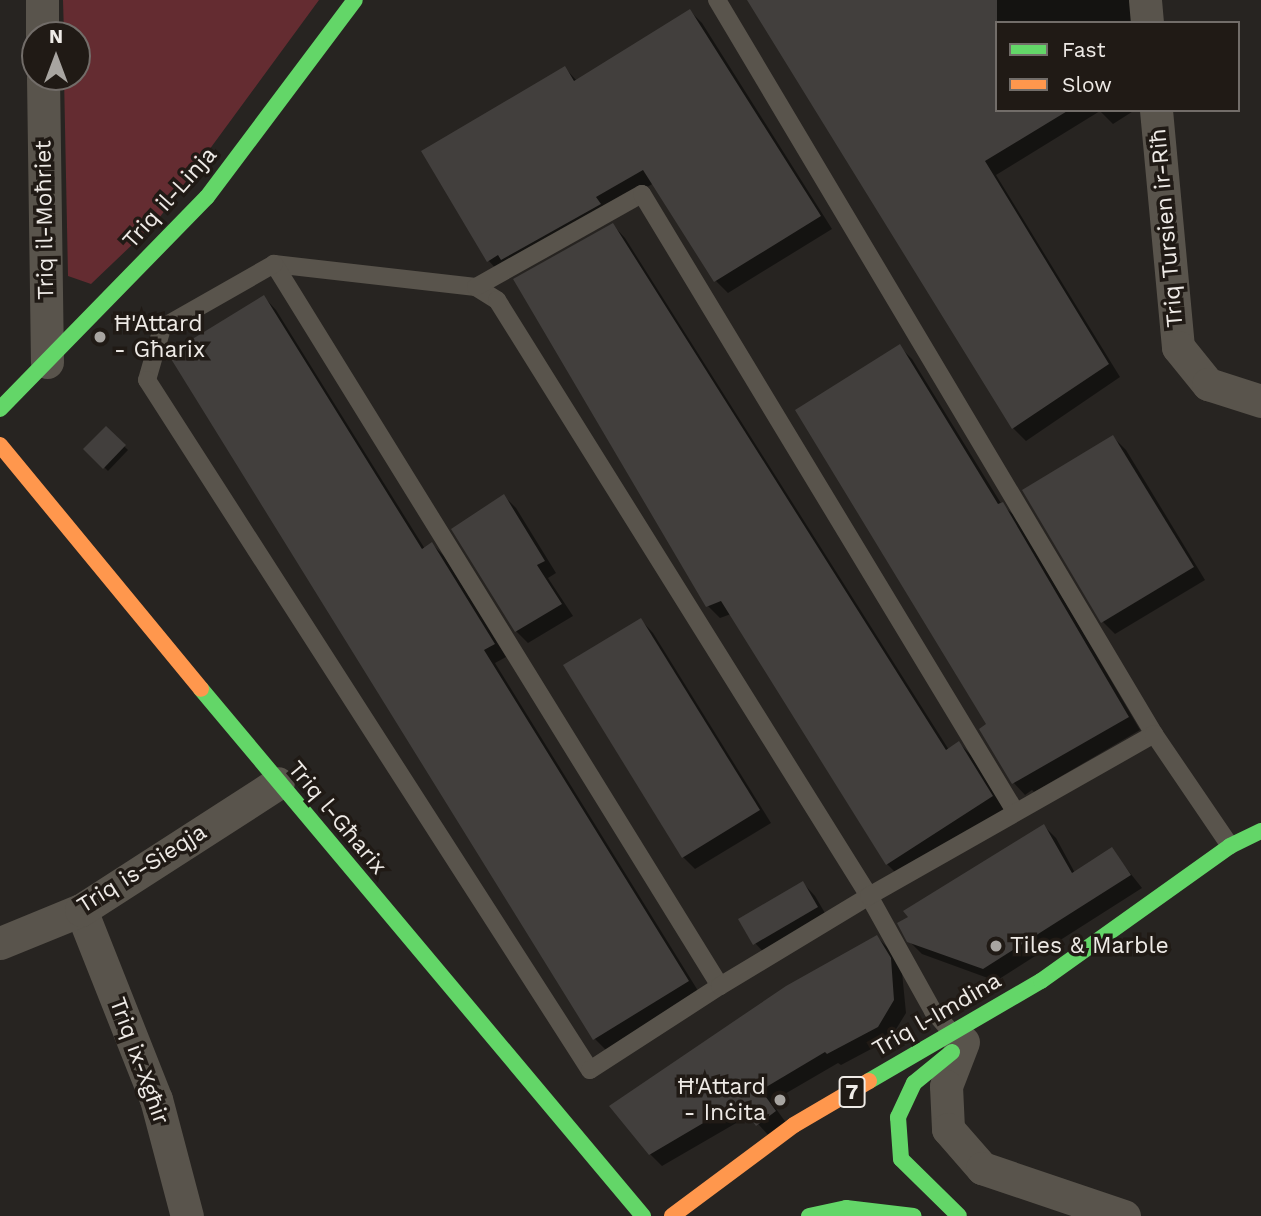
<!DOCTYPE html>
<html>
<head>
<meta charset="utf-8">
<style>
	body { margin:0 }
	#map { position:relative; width:1261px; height:1216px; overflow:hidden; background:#272421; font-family:"Work Sans",sans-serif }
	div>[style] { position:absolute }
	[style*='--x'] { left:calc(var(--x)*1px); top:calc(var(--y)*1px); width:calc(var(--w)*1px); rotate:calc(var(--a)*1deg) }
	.green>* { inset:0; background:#642c31 }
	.shadow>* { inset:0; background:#0007 }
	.building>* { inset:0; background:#423f3d }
	.lane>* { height:18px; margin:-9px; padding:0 9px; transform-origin:9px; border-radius:9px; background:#59544c }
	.street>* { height:33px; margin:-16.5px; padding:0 16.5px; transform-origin:16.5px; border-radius:16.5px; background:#59544c }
	.fast>* { height:16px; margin:-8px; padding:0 8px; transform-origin:8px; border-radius:8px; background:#63d668 }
	.slow>* { height:16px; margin:-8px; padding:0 8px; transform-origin:8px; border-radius:8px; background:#ff974d }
	.dots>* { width:19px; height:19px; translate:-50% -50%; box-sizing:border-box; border:4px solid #201a15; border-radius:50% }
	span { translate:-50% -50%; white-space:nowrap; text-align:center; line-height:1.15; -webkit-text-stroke:7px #201a15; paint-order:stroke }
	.shield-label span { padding:2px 5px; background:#201a15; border:2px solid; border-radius:5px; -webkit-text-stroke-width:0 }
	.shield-label { font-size:21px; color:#eeeae6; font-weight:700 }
	.street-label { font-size:23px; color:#eeeae6 }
	.poi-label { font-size:23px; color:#eeeae6 }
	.left { translate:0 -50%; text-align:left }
	.right { translate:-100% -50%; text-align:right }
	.legend { position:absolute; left:995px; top:21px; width:245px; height:91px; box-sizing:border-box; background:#201a15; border:2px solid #726d69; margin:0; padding:9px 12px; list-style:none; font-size:21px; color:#eeeae6 }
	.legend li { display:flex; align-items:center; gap:14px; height:35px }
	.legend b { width:35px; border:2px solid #726d69 }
	.north { position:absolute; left:21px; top:21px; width:70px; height:70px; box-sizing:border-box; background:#201a15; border:2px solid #726d69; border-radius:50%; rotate:0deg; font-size:19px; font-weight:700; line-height:28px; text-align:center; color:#eeeae6 }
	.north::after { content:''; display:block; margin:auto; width:24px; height:32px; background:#a8a5a1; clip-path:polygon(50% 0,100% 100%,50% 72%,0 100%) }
</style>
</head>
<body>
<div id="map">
	<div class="green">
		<div style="clip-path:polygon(63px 0,319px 0,157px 221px,91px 284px,68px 276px,64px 77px,77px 77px,77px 35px,64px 35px)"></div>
	</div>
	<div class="shadow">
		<div style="clip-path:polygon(749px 0,1134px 0,1136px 23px,997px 23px,997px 110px,1135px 110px,1113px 124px,1100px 111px,996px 175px,1120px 377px,1026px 441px,1013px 428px)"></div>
		<div style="clip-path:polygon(690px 11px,702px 23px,832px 229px,728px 293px,716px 281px,654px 183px,500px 273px,488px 260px,565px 68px,577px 81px)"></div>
		<div style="clip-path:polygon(613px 225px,625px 238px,949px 750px,959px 743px,971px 755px,1004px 809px,899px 876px,887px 864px,731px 614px,720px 618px,708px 606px)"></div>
		<div style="clip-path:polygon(264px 297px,276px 310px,425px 549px,432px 544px,444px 556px,506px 657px,495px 663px,700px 994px,607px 1051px,595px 1039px,171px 355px)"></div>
		<div style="clip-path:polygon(900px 347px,912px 359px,1002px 505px,1015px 516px,1140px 730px,1034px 792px,1032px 790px,1025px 795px,1013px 782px,988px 725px)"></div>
		<div style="clip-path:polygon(106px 429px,128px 450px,108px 471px,86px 449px)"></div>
		<div style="clip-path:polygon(1113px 437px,1126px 450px,1205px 580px,1115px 634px,1103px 622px,1024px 491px)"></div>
		<div style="clip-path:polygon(504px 496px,516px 508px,556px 573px,548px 578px,573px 616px,528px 643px,516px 631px)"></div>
		<div style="clip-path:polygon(641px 620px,653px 633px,771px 823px,695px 869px,683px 857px)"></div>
		<div style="clip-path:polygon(1044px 826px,1056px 838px,1075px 873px,1111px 849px,1142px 888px,996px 981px,922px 954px,909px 941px)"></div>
		<div style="clip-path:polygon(803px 883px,815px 896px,829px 920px,767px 956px,755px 943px)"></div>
		<div style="clip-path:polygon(877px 937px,889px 949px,902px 972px,906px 1013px,890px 1039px,841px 1065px,838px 1063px,771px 1102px,787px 1124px,770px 1137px,750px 1115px,662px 1166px,650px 1154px)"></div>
	</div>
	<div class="building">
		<div style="clip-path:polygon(747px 0,997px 0,997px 110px,1069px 110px,985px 161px,1109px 364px,1012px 429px)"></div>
		<div style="clip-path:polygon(690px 9px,821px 216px,714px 282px,643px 170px,596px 197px,601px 204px,501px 260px,498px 255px,487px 262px,421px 151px,565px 66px,574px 81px)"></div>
		<div style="clip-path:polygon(613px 223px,946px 750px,959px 741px,993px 796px,886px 865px,721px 601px,706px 607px,513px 279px)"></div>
		<div style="clip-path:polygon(264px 295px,422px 549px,432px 542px,495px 644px,484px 650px,689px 981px,593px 1040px,168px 354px)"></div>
		<div style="clip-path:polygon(900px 344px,998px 504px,1003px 502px,1129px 717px,1012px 784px,979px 729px,986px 724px,795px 410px)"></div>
		<div style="clip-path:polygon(106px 426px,126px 445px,103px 469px,83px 449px)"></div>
		<div style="clip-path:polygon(1113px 435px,1194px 567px,1101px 623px,1022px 490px)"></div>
		<div style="clip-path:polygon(504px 494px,545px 561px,537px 565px,562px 604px,515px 632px,451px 529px)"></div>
		<div style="clip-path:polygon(641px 618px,760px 810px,682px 858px,563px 665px)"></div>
		<div style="clip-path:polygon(1044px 824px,1072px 873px,1112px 847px,1131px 875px,983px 969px,907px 942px,897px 923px,908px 917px,903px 911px)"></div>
		<div style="clip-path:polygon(803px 881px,818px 907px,753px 945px,738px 919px)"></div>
		<div style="clip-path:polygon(877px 935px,891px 958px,894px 1000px,878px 1027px,827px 1054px,825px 1052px,761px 1090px,776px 1111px,756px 1126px,739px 1102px,649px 1155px,609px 1106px,786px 986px)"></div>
	</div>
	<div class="lane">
		<div style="--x:717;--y:0;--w:854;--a:59.23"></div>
		<div style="--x:274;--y:264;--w:203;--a:6.5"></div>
		<div style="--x:476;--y:287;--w:25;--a:32"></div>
		<div style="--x:497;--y:300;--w:703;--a:58.03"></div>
		<div style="--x:869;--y:896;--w:132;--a:60.9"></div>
		<div style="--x:933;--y:1011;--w:29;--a:49"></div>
		<div style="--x:476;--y:287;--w:190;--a:-29.3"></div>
		<div style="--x:642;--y:194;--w:721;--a:58.85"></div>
		<div style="--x:720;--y:986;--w:849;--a:-121.7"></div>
		<div style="--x:274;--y:264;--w:129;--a:150.3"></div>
		<div style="--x:162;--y:328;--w:54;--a:106.1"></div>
		<div style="--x:147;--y:380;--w:820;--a:57.3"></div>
		<div style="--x:590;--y:1070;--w:155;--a:-32.9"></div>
		<div style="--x:720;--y:986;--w:174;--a:-31.1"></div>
		<div style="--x:869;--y:896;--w:328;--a:-29.6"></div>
		<div style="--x:1154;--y:734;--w:135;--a:55.8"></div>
	</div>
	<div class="street">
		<div style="--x:42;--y:0;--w:35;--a:90"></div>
		<div style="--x:1145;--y:0;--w:23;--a:85"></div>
		<div style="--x:43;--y:77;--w:285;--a:89.2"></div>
		<div style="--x:1156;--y:110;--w:238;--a:84.7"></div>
		<div style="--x:1178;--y:347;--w:48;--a:51"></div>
		<div style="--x:1208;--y:384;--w:56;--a:17.8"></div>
		<div style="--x:81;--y:910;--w:203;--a:68.4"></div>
		<div style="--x:156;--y:1099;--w:121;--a:75.2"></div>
		<div style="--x:0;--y:943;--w:87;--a:-22.2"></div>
		<div style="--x:81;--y:910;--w:234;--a:-32.8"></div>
		<div style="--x:963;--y:1042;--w:47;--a:111.1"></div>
		<div style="--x:946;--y:1086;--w:43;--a:87.3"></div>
		<div style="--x:948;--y:1129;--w:52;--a:48.9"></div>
		<div style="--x:982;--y:1168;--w:150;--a:18.7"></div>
	</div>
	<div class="fast">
		<div style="--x:0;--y:409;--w:296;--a:-45.7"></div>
		<div style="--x:207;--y:197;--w:246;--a:-53.1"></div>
		<div style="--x:201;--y:689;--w:688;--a:50.01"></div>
		<div style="--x:952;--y:1052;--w:49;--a:140.8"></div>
		<div style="--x:914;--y:1083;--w:38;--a:115"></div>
		<div style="--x:898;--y:1117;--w:42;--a:85.9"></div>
		<div style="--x:901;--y:1159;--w:81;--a:44.5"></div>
		<div style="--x:869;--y:1081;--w:199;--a:-30.2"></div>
		<div style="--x:1041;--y:981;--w:232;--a:-35.5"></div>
		<div style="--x:1230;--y:846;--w:34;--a:-26"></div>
		<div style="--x:809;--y:1216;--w:38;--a:-12"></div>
		<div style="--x:846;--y:1208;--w:68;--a:6.7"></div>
	</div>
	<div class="slow">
		<div style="--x:0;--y:445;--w:316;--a:50.5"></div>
		<div style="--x:672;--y:1216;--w:152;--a:-36.7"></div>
		<div style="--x:794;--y:1125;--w:87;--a:-30.4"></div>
	</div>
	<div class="dots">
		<div style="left:100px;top:337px;background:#a8a5a1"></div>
		<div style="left:996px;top:946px;background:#a8a5a1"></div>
		<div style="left:780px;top:1100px;background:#a8a5a1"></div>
	</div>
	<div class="shield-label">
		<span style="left:852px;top:1092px">7</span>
	</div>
	<div class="street-label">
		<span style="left:170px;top:198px;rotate:-48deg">Triq il-Linja</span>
		<span style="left:45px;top:220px;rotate:-91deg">Triq il-Moħriet</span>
		<span style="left:1167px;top:228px;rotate:-95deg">Triq Tursien ir-Riħ</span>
		<span style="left:337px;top:818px;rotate:50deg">Triq l-Għarix</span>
		<span style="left:142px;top:869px;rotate:-32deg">Triq is-Sieqja</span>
		<span style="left:937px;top:1015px;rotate:-30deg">Triq l-Imdina</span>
		<span style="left:139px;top:1061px;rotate:70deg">Triq ix-Xgħir</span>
	</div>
	<div class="poi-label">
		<span class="left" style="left:114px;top:337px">Ħ'Attard<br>- Għarix</span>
		<span class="left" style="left:1010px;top:946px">Tiles &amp; Marble</span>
		<span class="right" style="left:766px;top:1100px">Ħ'Attard<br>- Inċita</span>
	</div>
	<ul class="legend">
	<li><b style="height:9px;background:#63d668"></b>Fast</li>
	<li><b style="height:9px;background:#ff974d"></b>Slow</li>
	</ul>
	<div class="north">N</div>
</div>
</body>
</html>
